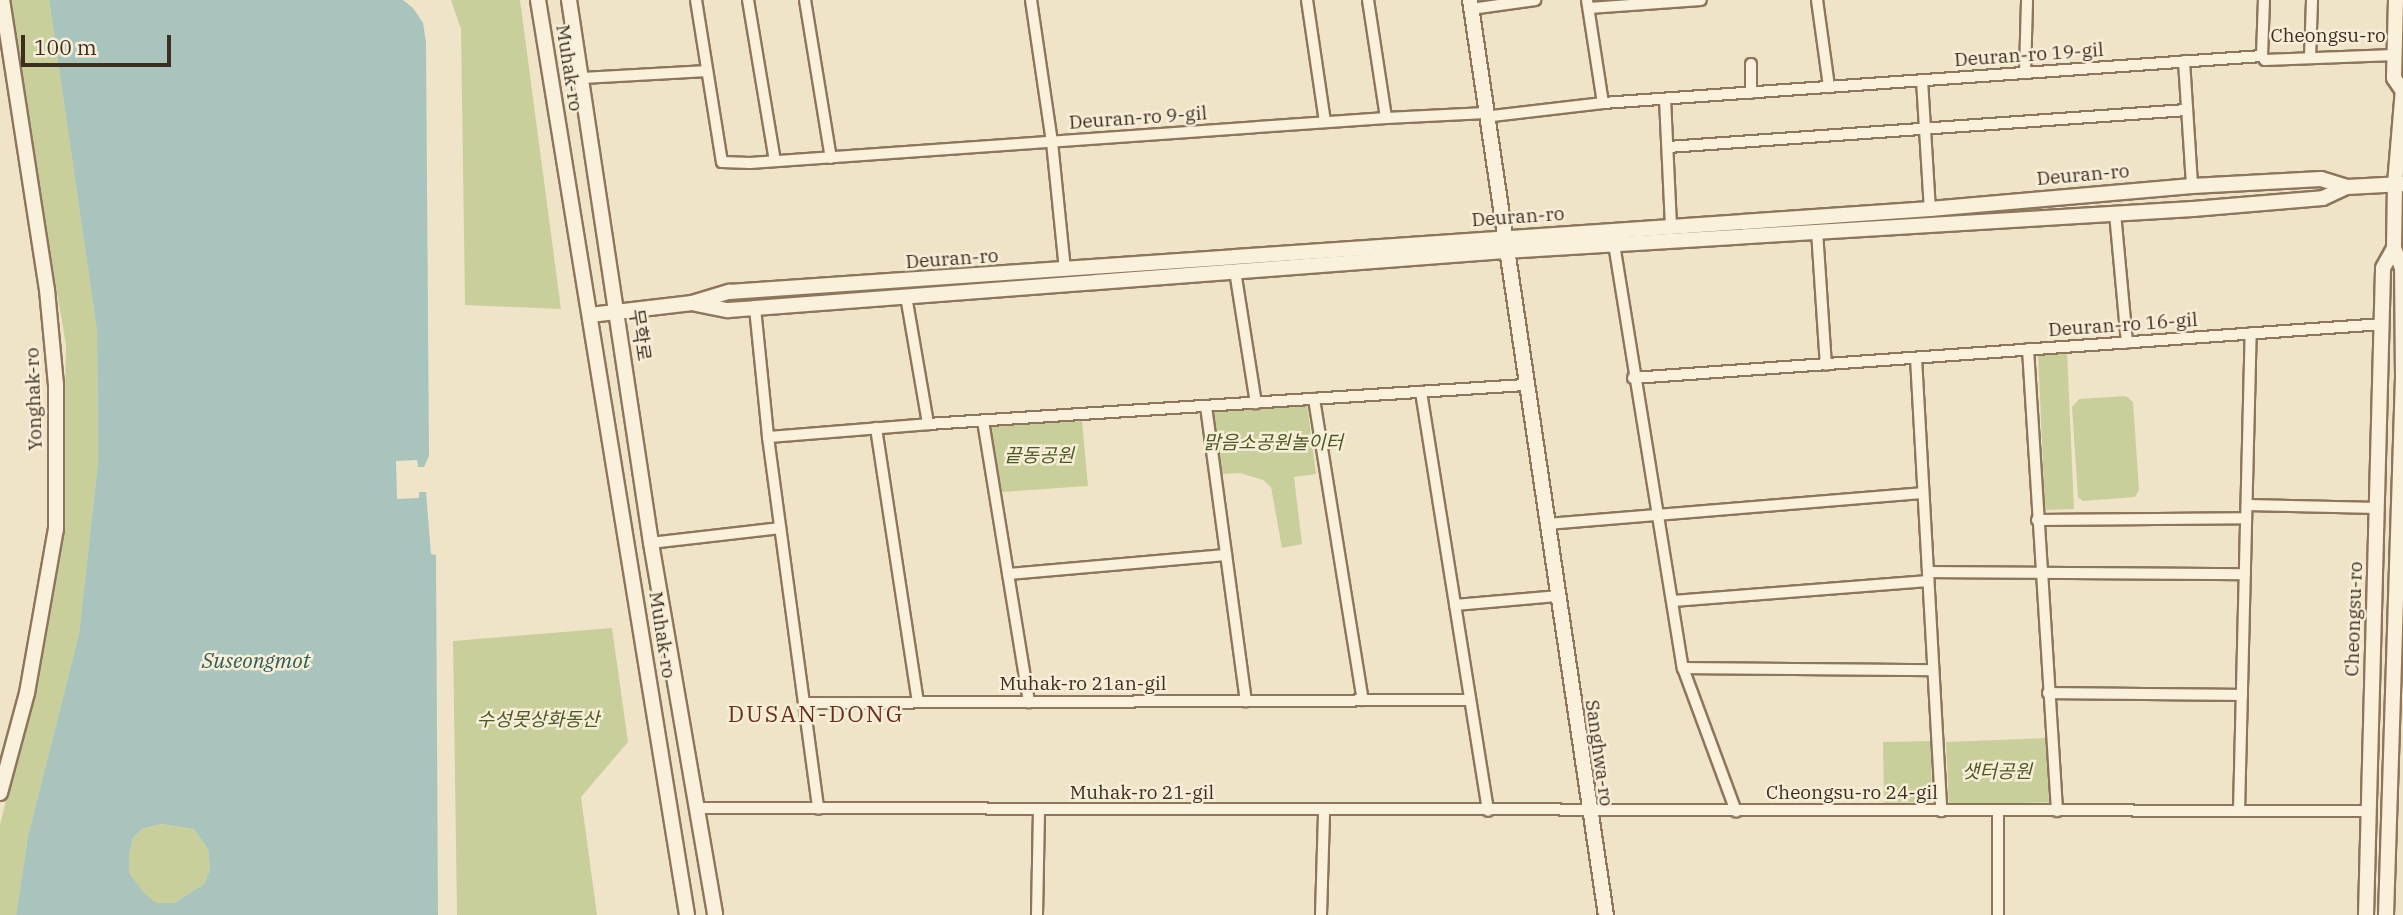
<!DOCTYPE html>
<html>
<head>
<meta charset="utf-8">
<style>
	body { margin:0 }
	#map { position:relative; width:2403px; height:915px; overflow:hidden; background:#f0e4c8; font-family:"IBM Plex Serif","Noto Sans KR",serif }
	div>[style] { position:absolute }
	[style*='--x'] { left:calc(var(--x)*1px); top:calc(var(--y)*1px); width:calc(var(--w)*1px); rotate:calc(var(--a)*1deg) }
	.green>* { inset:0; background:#c9cf9b }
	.water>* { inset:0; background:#a9c4bc }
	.roads { filter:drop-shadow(2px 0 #8d765c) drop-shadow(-2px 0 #8d765c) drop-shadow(0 2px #8d765c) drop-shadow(0 -2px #8d765c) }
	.street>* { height:10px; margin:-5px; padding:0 5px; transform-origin:5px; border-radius:5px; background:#faf1dc }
	.secondary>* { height:14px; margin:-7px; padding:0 7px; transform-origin:7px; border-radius:7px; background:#faf1dc }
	span { translate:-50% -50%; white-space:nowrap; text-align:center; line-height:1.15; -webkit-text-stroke:5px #f7eed8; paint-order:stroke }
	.street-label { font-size:19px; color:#3d2e20 }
	.park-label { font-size:19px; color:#4d5a26; font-style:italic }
	.water-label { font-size:21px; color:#2f5d5a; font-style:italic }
	.quarter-label { font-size:23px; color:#6b2e1e; letter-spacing:2px }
	.scale { position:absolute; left:21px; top:35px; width:150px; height:32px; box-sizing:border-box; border:4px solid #3d2e20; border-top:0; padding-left:9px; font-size:21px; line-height:24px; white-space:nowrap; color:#3d2e20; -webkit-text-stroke:5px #f7eed8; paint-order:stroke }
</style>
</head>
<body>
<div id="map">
	<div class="green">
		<div style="clip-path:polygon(7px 0,49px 0,97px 331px,98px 462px,79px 634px,28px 836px,16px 915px,0 915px,0 825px,38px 667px,62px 531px,66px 345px)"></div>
		<div style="clip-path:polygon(451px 0,520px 0,561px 309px,465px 305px,461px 29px)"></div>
		<div style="clip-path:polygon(2067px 351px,2074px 509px,2045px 510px,2038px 353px)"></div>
		<div style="clip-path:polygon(2126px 396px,2133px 402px,2139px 490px,2135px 497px,2083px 501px,2078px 497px,2072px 407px,2079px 399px)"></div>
		<div style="clip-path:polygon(1307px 404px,1316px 474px,1294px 477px,1302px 544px,1282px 548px,1271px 487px,1263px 480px,1240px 473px,1220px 474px,1209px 409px)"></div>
		<div style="clip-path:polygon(1082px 421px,1088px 486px,1002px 492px,990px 426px)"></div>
		<div style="clip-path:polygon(612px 628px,628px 742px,581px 797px,597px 915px,457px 915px,453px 641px)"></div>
		<div style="clip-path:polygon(2046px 738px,2049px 802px,1949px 806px,1946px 742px)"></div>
		<div style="clip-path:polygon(1931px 741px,1932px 802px,1884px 803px,1883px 742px)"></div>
		<div style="clip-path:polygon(161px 824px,194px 829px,208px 849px,210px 869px,204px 884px,174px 903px,156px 904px,144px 894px,129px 873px,129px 855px,133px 838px,142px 829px)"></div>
	</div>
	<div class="water">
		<div style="clip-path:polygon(evenodd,49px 0,403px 0,413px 8px,423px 23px,426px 42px,429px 456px,424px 467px,418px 467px,417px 460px,396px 461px,397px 499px,419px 498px,419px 492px,426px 492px,431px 554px,436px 555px,438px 915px,16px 915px,28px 836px,79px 634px,98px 462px,97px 331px,49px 0,161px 824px,194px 829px,208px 849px,210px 869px,204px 884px,174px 903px,156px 903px,144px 893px,129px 873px,129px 855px,133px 838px,142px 829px,161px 824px)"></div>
	</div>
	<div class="roads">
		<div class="street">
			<div style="--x:696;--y:0;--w:164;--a:80.9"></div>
			<div style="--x:722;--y:162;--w:28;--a:2"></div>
			<div style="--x:750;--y:163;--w:638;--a:-4.05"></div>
			<div style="--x:1386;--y:118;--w:100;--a:-2.9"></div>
			<div style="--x:1486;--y:113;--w:7;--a:27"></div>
			<div style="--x:1492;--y:116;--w:112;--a:-6.7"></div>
			<div style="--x:748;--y:0;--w:163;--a:80.5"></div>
			<div style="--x:805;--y:0;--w:160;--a:80.7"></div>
			<div style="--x:1031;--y:0;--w:144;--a:81.6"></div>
			<div style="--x:1052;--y:142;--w:129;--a:84.2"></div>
			<div style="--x:1307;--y:0;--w:123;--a:81.6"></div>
			<div style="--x:1368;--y:0;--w:119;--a:81.3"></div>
			<div style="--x:1587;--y:0;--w:104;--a:81.2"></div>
			<div style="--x:1603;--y:103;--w:661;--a:-4.08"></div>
			<div style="--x:2262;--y:56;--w:56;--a:-88"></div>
			<div style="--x:1817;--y:0;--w:88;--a:82.1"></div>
			<div style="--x:1589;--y:8;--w:112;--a:-4.1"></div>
			<div style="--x:1471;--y:9;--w:65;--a:-8"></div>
			<div style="--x:2262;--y:56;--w:5;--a:53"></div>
			<div style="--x:2265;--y:60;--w:129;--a:-2.2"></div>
			<div style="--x:2310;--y:58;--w:58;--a:-88"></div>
			<div style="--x:2184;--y:61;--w:125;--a:86.3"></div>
			<div style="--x:1751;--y:64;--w:29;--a:90"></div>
			<div style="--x:2025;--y:73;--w:73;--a:-88.4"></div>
			<div style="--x:583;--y:78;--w:124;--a:-3.2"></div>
			<div style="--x:1922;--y:80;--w:129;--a:86.5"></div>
			<div style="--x:1665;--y:99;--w:127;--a:87.3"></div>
			<div style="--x:1668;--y:147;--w:520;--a:-4.08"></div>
			<div style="--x:2115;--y:213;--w:130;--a:84.7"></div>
			<div style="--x:1817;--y:231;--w:134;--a:86.2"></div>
			<div style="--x:1614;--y:244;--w:430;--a:80.8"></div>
			<div style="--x:1683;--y:668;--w:153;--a:69.7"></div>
			<div style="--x:1235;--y:271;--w:134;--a:81"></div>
			<div style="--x:906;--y:296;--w:130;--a:80.2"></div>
			<div style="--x:928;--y:424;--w:598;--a:-3.74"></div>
			<div style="--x:755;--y:308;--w:130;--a:84.2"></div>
			<div style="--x:768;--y:437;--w:375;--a:82.3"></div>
			<div style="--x:2028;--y:349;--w:463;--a:86.4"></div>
			<div style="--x:1916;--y:358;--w:454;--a:86.8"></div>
			<div style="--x:1633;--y:378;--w:751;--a:-4.12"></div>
			<div style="--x:1421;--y:392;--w:424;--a:80.9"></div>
			<div style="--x:1314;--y:399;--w:305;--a:80.8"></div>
			<div style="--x:1206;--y:406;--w:298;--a:82.3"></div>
			<div style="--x:983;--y:421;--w:285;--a:80.7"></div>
			<div style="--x:876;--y:428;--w:277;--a:81.3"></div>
			<div style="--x:768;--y:437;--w:161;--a:-4.6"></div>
			<div style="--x:2247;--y:505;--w:131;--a:1.3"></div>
			<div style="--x:2037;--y:520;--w:209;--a:-0.5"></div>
			<div style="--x:1546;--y:524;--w:378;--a:-4.7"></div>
			<div style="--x:651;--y:543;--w:130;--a:-6.6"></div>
			<div style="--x:1928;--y:572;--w:317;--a:0.4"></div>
			<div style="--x:1008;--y:574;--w:219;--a:-5"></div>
			<div style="--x:1673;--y:601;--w:256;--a:-4.5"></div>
			<div style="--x:1455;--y:605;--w:102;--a:-5"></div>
			<div style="--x:1683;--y:668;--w:250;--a:0.5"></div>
			<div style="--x:2048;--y:693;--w:194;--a:0.6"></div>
			<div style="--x:804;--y:703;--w:666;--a:-0.26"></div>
			<div style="--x:696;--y:808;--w:1672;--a:0.1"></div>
			<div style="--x:2239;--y:811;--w:478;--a:-88.6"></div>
			<div style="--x:1037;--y:915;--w:105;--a:-88.9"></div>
			<div style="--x:1321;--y:915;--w:104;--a:-88.3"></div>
			<div style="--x:1998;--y:915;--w:104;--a:-90"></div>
		</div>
		<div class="secondary">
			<div style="--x:538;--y:0;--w:927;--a:80.75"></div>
			<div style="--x:569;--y:0;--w:549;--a:81.41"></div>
			<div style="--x:651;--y:543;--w:377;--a:80.2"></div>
			<div style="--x:1470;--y:0;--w:925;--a:81.55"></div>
			<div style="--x:2396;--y:0;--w:78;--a:91.5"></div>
			<div style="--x:2394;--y:78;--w:14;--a:56"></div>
			<div style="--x:696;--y:304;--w:33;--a:11"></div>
			<div style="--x:728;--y:310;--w:27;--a:-4"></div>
			<div style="--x:755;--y:308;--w:752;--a:-4.35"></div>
			<div style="--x:1505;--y:251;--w:689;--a:-3.49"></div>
			<div style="--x:2193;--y:209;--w:130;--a:-4.8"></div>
			<div style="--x:2323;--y:198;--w:26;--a:-25"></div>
			<div style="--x:590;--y:315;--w:103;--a:-6.7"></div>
			<div style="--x:692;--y:303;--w:39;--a:-17"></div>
			<div style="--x:729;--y:292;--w:1204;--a:-3.95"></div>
			<div style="--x:1930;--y:209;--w:263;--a:-5"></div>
			<div style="--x:2192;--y:186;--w:129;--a:-3.1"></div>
			<div style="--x:2321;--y:179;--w:27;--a:17"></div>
			<div style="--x:2347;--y:187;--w:56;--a:-3.1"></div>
			<div style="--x:0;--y:793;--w:104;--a:-74.9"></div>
			<div style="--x:27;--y:693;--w:167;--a:-80"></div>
			<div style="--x:56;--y:529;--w:144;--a:-90"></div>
			<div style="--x:56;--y:385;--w:95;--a:-95.4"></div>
			<div style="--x:47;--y:290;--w:293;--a:-98.8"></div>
			<div style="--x:2366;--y:915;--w:647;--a:-88.49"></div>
			<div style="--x:2383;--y:268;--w:23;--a:-61"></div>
			<div style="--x:2386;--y:915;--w:539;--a:-88.19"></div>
			<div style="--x:2403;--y:376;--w:108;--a:-90.5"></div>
			<div style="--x:2402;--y:268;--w:22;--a:-112"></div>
			<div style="--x:2394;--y:248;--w:64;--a:-89.1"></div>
			<div style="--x:2395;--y:184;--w:95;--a:-85.2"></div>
		</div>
	</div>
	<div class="street-label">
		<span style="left:2328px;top:36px">Cheongsu-ro</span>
		<span style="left:2029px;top:55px;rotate:-4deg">Deuran-ro 19-gil</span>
		<span style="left:569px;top:68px;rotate:81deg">Muhak-ro</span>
		<span style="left:1138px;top:118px;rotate:-4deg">Deuran-ro 9-gil</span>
		<span style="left:2083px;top:175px;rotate:-5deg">Deuran-ro</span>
		<span style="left:1518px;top:217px;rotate:-4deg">Deuran-ro</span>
		<span style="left:952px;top:259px;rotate:-4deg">Deuran-ro</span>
		<span style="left:2123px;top:325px;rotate:-4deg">Deuran-ro 16-gil</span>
		<span style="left:640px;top:335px;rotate:81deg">무학로</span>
		<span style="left:34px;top:399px;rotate:-92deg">Yonghak-ro</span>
		<span style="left:2354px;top:619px;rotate:-88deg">Cheongsu-ro</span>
		<span style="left:662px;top:635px;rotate:81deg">Muhak-ro</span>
		<span style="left:1083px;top:684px">Muhak-ro 21an-gil</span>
		<span style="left:1599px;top:753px;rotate:82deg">Sanghwa-ro</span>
		<span style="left:1142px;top:793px">Muhak-ro 21-gil</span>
		<span style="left:1852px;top:793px">Cheongsu-ro 24-gil</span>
	</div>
	<div class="park-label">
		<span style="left:1273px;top:443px">맑음소공원놀이터</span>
		<span style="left:1039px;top:456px">끝동공원</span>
		<span style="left:538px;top:720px">수성못상화동산</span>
		<span style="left:1997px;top:772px">샛터공원</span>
	</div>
	<div class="water-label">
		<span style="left:256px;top:660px">Suseongmot</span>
	</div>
	<div class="quarter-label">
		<span style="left:816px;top:713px">DUSAN-DONG</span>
	</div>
	<div class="scale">100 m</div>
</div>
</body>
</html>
